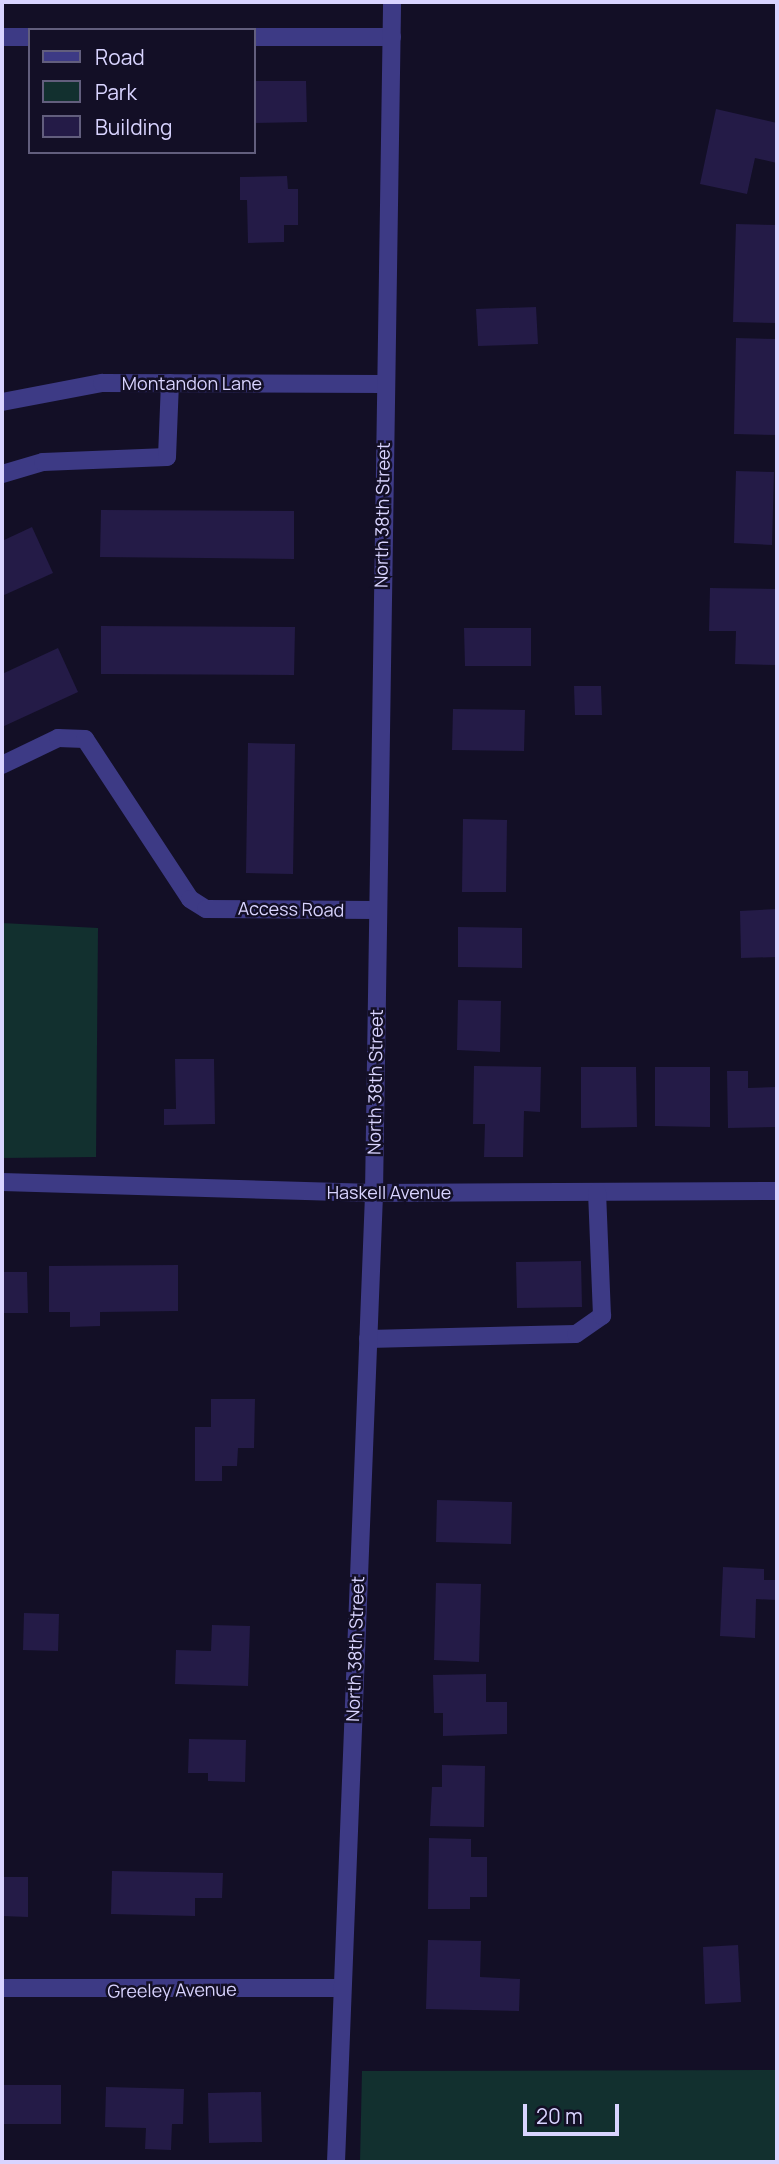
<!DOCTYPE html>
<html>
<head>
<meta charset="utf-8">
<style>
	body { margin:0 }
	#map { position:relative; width:779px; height:2164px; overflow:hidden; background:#130f26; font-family:Manrope,sans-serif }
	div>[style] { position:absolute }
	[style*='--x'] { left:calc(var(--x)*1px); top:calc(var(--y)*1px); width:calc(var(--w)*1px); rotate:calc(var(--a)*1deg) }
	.green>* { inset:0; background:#12302f }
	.building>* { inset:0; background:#241b47 }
	.minor>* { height:18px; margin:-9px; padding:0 9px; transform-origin:9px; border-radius:9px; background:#3d3a85 }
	span { translate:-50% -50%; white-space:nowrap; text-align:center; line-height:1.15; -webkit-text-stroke:5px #130f26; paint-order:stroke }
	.street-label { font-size:18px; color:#d9d4ff }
	.frame { position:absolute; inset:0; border:4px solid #d9d4ff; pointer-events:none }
	.legend { position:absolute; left:28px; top:28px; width:228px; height:126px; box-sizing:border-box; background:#130f26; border:2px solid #625e7d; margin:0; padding:9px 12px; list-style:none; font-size:21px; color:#d9d4ff }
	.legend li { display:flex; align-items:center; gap:14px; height:35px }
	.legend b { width:35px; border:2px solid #625e7d }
	.scale { position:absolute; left:523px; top:2104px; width:96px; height:32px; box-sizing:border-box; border:4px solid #d9d4ff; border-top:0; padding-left:9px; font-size:21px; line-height:24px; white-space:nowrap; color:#d9d4ff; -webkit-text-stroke:5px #130f26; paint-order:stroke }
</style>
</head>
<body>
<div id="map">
	<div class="green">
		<div style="clip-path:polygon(2px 923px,98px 928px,96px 1157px,2px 1158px)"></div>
		<div style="clip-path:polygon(777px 2070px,777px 2162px,360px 2162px,362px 2071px)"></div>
	</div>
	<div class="building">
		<div style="clip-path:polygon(254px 81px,306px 81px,307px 122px,254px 123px)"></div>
		<div style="clip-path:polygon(716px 109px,777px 123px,777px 163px,755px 158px,747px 194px,700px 184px)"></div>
		<div style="clip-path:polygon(287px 176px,288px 189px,298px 189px,298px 225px,284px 225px,284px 242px,248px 243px,247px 200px,240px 200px,240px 177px)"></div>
		<div style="clip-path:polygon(736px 224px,777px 225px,777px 323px,733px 322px)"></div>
		<div style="clip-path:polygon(536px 307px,538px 344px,478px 346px,476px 309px)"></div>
		<div style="clip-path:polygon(736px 338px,777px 339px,777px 435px,734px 434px)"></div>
		<div style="clip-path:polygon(736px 471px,774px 472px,772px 545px,734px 543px)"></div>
		<div style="clip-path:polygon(101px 510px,294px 511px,294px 559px,100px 557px)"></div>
		<div style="clip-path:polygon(32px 527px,53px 573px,2px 596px,2px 541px)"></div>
		<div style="clip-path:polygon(710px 588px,777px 589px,777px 665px,735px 664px,736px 631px,709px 631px)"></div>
		<div style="clip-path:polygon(101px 626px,295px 627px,294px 675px,101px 674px)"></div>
		<div style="clip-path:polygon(464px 628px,531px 628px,531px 666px,465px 666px)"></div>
		<div style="clip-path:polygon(58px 648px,78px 692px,2px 727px,2px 674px)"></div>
		<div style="clip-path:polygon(574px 686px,601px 686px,602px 715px,575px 715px)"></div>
		<div style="clip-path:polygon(453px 709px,525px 710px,524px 751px,452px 750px)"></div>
		<div style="clip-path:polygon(248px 743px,295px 744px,293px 874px,246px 873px)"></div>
		<div style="clip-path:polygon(463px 819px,507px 820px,506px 892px,462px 892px)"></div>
		<div style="clip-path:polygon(777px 909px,777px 957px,741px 958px,740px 911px)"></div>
		<div style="clip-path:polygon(458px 927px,522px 928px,522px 968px,458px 967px)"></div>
		<div style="clip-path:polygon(458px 1000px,501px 1001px,500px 1052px,457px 1050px)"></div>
		<div style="clip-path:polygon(175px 1059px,214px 1059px,215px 1124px,164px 1125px,164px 1109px,176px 1109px)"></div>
		<div style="clip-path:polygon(474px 1066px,541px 1067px,540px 1112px,524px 1111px,523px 1157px,484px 1157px,485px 1124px,473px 1124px)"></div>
		<div style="clip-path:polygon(581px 1067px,636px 1067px,637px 1127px,581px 1128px)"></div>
		<div style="clip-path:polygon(655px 1067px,710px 1067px,710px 1127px,655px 1126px)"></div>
		<div style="clip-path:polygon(727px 1071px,748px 1071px,748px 1088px,777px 1087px,777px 1127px,728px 1128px)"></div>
		<div style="clip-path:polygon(581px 1261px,582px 1307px,517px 1308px,516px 1262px)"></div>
		<div style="clip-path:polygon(178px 1265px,178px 1311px,100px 1312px,100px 1326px,70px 1327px,70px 1312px,49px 1312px,49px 1266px)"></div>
		<div style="clip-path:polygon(2px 1272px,27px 1272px,28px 1313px,2px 1313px)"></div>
		<div style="clip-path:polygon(211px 1399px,255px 1399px,254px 1448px,238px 1448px,237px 1466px,222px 1466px,222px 1481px,195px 1481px,195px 1427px,211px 1427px)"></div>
		<div style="clip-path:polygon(437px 1500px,512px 1502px,511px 1544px,436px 1542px)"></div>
		<div style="clip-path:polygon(723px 1567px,764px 1569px,764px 1580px,777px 1580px,777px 1600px,756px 1599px,755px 1638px,720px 1636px)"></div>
		<div style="clip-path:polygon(436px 1583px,481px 1584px,479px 1662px,434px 1660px)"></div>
		<div style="clip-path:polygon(24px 1613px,59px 1614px,58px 1651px,23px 1650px)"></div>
		<div style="clip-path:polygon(212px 1625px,250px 1626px,248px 1686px,175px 1684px,176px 1650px,211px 1651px)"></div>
		<div style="clip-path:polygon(486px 1674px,486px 1702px,507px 1702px,507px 1734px,443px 1736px,443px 1713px,434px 1713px,433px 1675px)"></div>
		<div style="clip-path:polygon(189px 1739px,246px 1740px,245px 1782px,208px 1781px,208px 1773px,188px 1773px)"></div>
		<div style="clip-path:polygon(442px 1765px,485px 1766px,484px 1827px,430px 1826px,432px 1787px,442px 1787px)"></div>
		<div style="clip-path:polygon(429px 1838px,471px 1839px,471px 1857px,487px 1857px,487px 1897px,470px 1897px,470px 1909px,428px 1909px)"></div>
		<div style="clip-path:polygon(112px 1871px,223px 1873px,222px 1898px,195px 1898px,195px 1916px,111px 1914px)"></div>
		<div style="clip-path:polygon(2px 1877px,28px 1877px,28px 1917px,2px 1916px)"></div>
		<div style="clip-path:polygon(428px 1940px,481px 1941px,480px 1977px,520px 1979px,519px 2011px,426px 2009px)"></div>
		<div style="clip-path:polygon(738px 1945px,741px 2002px,705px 2004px,703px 1947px)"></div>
		<div style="clip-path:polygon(2px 2085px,61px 2085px,61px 2124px,2px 2124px)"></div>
		<div style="clip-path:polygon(106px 2087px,184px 2089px,183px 2124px,172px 2124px,171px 2150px,145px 2149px,146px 2128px,105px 2127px)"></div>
		<div style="clip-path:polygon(261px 2092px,262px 2142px,209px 2143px,208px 2093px)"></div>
	</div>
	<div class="minor">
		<div style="--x:2;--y:37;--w:28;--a:0"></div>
		<div style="--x:254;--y:37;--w:138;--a:0"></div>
		<div style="--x:2;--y:402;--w:102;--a:-10.8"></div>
		<div style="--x:102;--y:383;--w:281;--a:0.2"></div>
		<div style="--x:2;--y:474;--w:43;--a:-16.3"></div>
		<div style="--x:43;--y:462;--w:124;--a:-2.3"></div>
		<div style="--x:167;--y:457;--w:74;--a:-87.7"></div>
		<div style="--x:2;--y:765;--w:62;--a:-25.7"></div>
		<div style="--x:58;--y:738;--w:27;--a:2"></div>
		<div style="--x:85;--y:739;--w:191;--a:56.7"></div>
		<div style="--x:190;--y:899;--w:19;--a:32"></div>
		<div style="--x:206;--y:909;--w:170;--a:0.3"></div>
		<div style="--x:2;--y:1182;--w:372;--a:1.7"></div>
		<div style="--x:374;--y:1193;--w:403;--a:-0.3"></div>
		<div style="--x:368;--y:1339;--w:208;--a:-1.4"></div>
		<div style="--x:576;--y:1334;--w:32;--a:-35"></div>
		<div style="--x:602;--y:1316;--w:124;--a:-92.3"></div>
		<div style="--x:2;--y:1988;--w:340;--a:0"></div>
		<div style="--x:336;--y:2162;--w:970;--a:-87.75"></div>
		<div style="--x:374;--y:1193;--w:1191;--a:-89.13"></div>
	</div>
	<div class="street-label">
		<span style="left:192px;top:383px">Montandon Lane</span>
		<span style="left:382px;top:515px;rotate:-89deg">North 38th Street</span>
		<span style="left:291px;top:909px;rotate:1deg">Access Road</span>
		<span style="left:375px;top:1082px;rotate:-89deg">North 38th Street</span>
		<span style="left:389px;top:1192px">Haskell Avenue</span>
		<span style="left:355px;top:1649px;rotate:-88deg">North 38th Street</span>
		<span style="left:172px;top:1990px;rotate:-1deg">Greeley Avenue</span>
	</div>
	<div class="frame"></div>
	<ul class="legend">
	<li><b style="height:9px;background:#3d3a85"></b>Road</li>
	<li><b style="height:19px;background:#12302f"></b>Park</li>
	<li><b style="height:19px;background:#241b47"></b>Building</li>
	</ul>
	<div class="scale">20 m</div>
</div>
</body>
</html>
